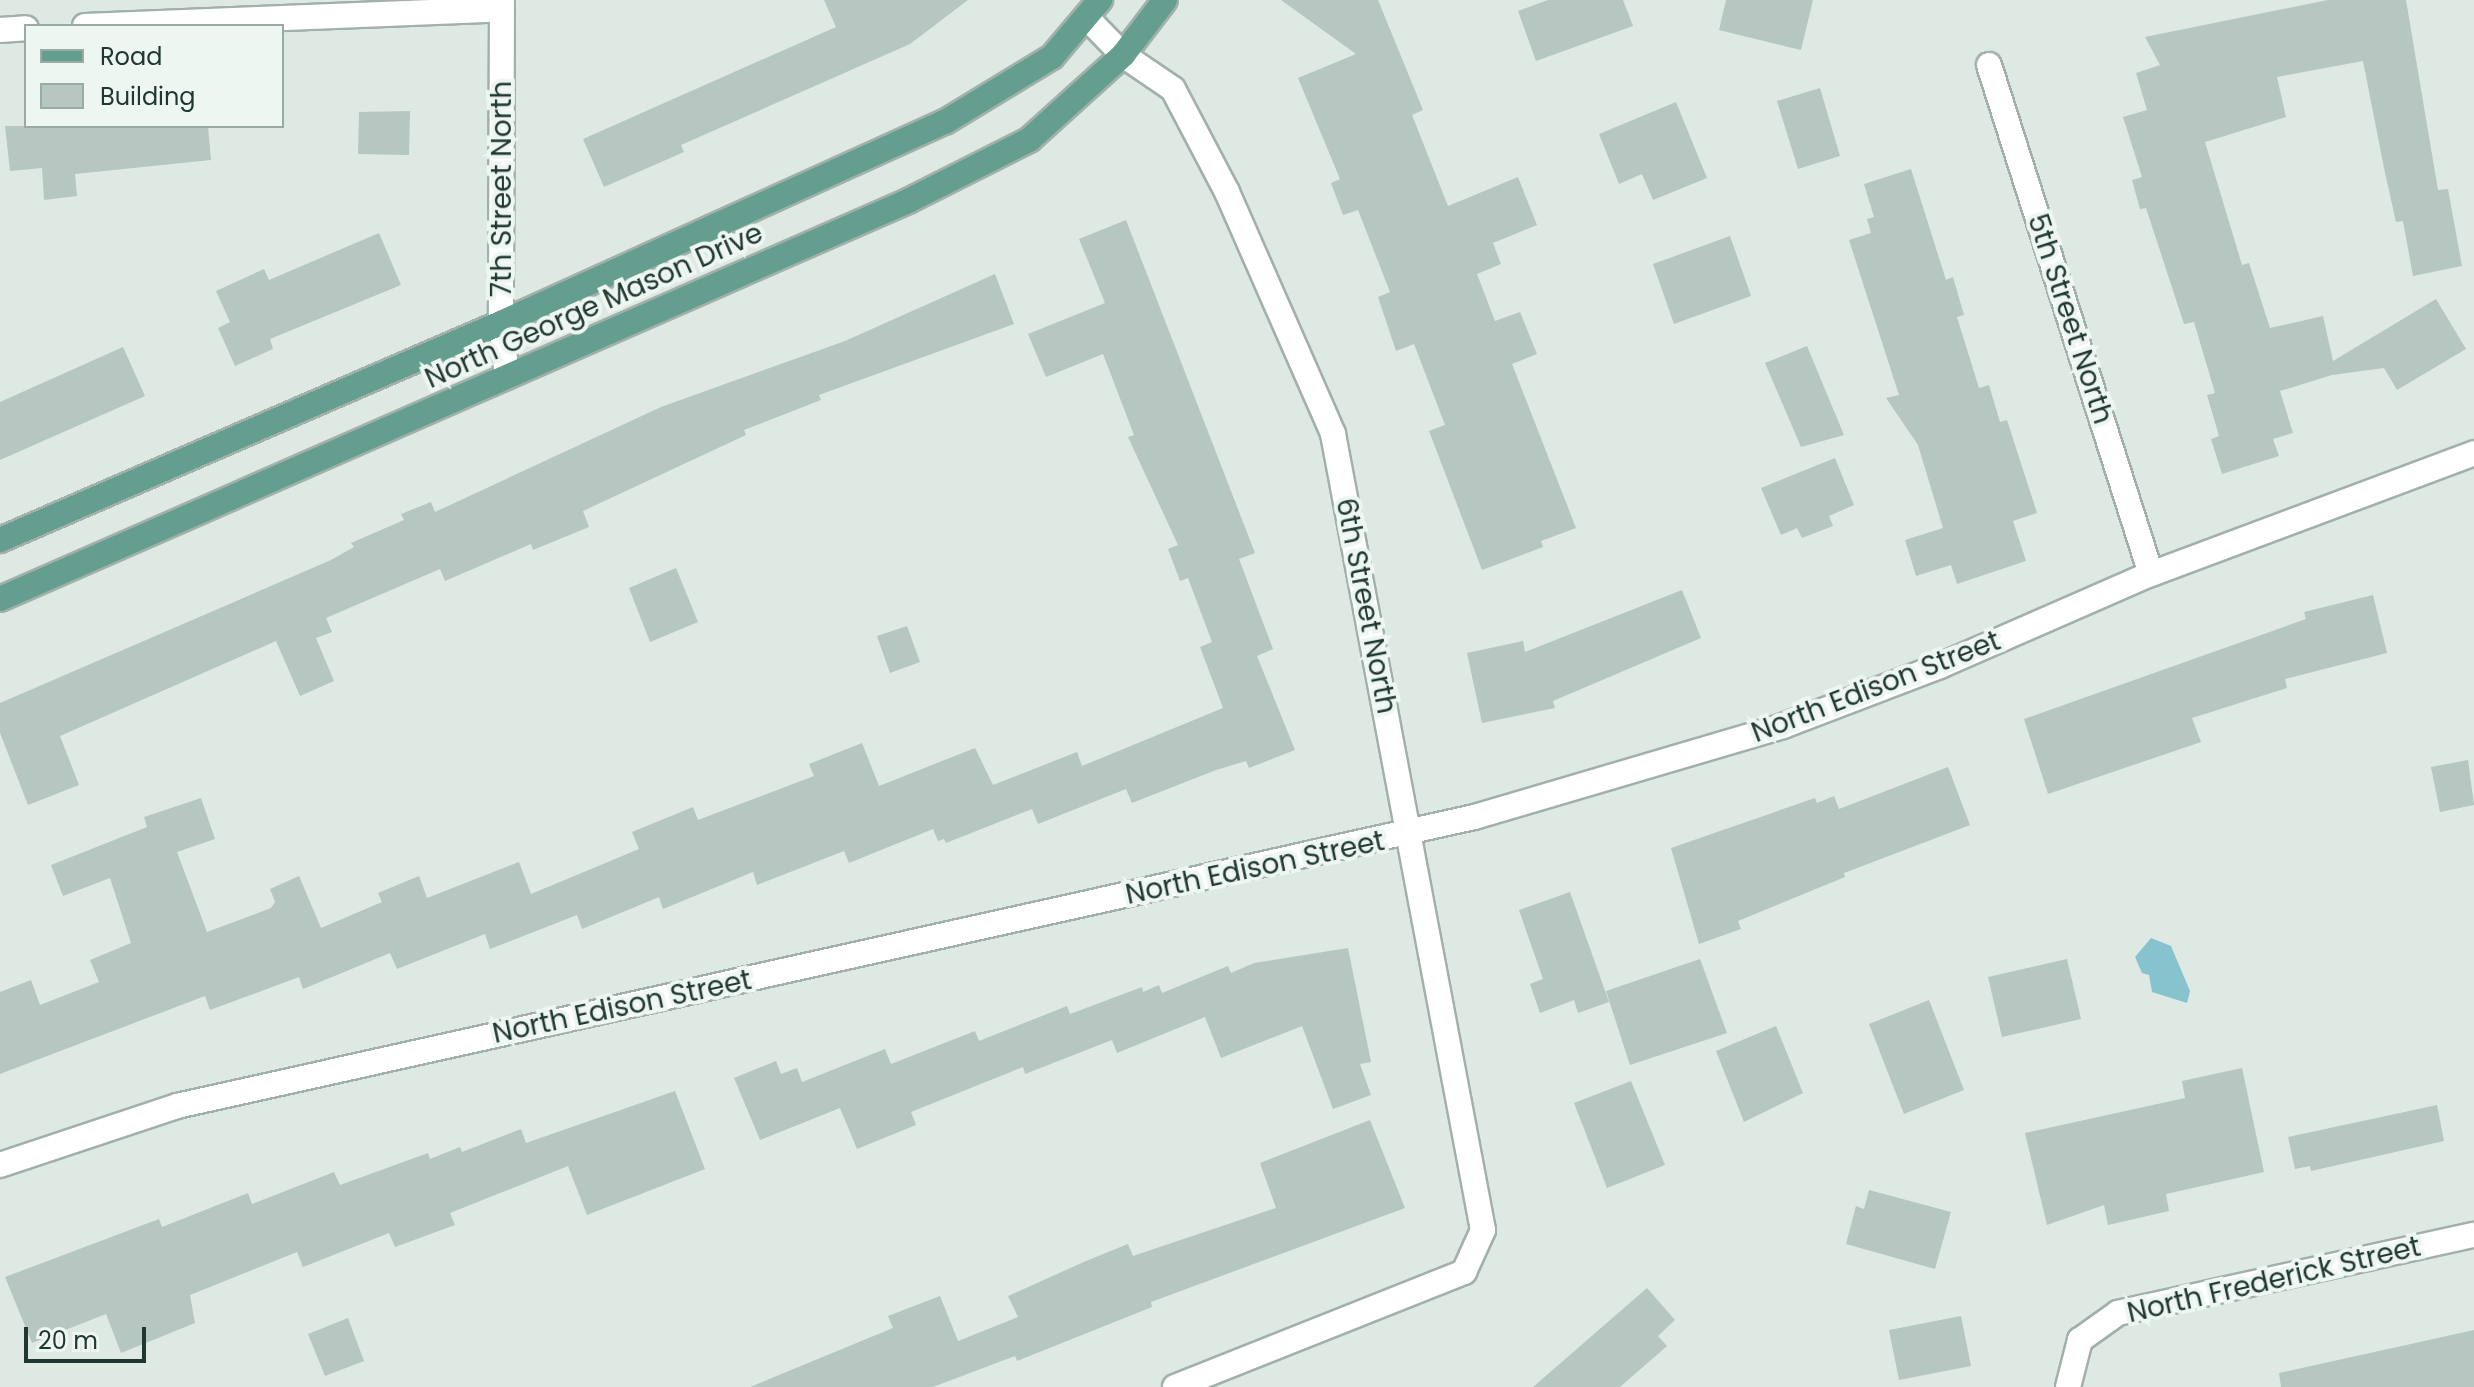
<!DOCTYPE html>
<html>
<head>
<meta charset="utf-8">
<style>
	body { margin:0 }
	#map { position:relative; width:2474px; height:1387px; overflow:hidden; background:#dee9e4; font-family:Poppins,sans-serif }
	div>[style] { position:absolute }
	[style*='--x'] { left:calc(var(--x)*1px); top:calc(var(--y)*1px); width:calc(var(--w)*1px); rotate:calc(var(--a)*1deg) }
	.water>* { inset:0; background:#86c3ce }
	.building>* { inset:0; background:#b6c6c0 }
	.roads { filter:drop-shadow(2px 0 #a1b0ab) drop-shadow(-2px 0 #a1b0ab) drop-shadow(0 2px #a1b0ab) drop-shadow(0 -2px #a1b0ab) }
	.minor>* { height:24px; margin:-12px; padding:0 12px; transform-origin:12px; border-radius:12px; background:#fff }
	.major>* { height:24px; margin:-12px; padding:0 12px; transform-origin:12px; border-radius:12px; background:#639e8e }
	span { translate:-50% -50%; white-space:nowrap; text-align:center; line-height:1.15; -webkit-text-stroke:8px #eef6f2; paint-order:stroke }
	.street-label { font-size:28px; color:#203831 }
	.legend { position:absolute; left:24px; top:24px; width:260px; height:104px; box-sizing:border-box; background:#eef6f2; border:2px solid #9caaa5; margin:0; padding:10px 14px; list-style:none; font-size:24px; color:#203831 }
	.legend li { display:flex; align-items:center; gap:16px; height:40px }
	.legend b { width:40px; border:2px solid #9caaa5 }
	.scale { position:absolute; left:24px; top:1327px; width:122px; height:36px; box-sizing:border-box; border:4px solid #203831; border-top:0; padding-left:10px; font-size:24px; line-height:28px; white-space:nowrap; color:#203831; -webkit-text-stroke:6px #eef6f2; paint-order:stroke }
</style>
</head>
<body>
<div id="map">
	<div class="water">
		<div style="clip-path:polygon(2151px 938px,2171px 946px,2190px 991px,2187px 1003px,2152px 992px,2149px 975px,2142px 973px,2135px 957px)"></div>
	</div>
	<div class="building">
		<div style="clip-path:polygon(824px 0,968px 0,910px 44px,681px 145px,684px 152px,604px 187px,583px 139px,836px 27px)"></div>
		<div style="clip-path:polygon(1281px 0,1378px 0,1423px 110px,1412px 115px,1448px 206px,1518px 177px,1537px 225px,1493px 243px,1501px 264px,1477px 274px,1495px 321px,1520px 312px,1537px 354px,1512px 364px,1576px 528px,1541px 541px,1543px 547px,1482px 570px,1429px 431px,1445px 425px,1414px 344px,1396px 351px,1378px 297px,1390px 292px,1358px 210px,1343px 215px,1331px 183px,1340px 179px,1298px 78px,1356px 54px)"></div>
		<div style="clip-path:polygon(1548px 0,1623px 0,1633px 26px,1536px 61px,1518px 11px)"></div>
		<div style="clip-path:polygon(1726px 0,1813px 0,1801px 50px,1719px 30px)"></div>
		<div style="clip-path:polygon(2328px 0,2406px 0,2438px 190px,2448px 189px,2462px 266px,2413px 276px,2403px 221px,2396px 222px,2384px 168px,2363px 61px,2277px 77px,2286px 117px,2205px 142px,2242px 265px,2249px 263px,2270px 328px,2323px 316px,2333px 361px,2436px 299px,2466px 349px,2397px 390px,2384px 368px,2332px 375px,2280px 391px,2293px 433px,2273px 439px,2279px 456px,2222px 474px,2211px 439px,2219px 436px,2207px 395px,2215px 393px,2194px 322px,2184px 324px,2146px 208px,2140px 209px,2132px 180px,2142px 177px,2123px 117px,2147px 110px,2136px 73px,2160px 65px,2145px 37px)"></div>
		<div style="clip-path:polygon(1820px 88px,1840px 156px,1798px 169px,1777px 101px)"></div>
		<div style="clip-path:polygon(1676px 102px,1707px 178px,1653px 200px,1642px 174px,1619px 184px,1599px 134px)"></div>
		<div style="clip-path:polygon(410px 111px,409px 155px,358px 154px,359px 112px)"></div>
		<div style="clip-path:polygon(5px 126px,208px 126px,211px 160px,75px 174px,77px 196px,44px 200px,42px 168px,10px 171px)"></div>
		<div style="clip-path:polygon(1911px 169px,1946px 280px,1953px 277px,1964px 315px,1957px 317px,1979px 388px,1989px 385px,2000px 422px,2007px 420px,2037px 513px,2013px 521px,2026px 561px,1957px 584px,1951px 565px,1916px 576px,1905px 540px,1943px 528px,1918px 445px,1886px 398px,1899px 395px,1849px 240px,1871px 233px,1867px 219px,1874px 217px,1864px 184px)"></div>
		<div style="clip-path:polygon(1126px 220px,1255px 553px,1239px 559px,1273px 649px,1257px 656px,1295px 750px,1249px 768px,1246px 761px,1216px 770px,1132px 803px,1126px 789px,1038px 824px,1032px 809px,946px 843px,944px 839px,938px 841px,933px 829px,849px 863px,844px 851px,757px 885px,753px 872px,663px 909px,659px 897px,582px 929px,577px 915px,490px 949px,485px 934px,397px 969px,390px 953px,303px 989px,299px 977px,210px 1010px,205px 996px,0 1074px,0 992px,31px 980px,40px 1005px,99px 982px,90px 960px,131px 943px,110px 878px,63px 896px,51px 865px,147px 827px,144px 817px,201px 798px,215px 839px,177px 852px,207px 932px,271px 908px,275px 902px,270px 889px,299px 876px,321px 928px,382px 902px,378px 893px,419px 876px,427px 898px,519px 862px,531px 894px,639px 849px,632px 832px,693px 807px,698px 820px,814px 776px,809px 764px,862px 743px,879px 786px,975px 748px,993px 785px,1077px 752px,1082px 766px,1223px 708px,1200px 647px,1212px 642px,1188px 578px,1180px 581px,1168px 549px,1178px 545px,1128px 437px,1134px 435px,1103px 354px,1046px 377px,1028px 334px,1105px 303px,1079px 239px)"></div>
		<div style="clip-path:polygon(379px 233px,401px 285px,270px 339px,273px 349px,235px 366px,218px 328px,230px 322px,216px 291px,264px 269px,269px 280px)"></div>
		<div style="clip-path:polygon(1730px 236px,1751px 296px,1674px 324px,1653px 264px)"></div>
		<div style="clip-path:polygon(995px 274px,1014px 324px,819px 395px,821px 400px,744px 430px,746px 435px,583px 511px,589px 527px,533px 550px,531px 544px,445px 581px,440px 569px,326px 618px,332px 632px,316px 638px,334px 681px,300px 696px,276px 641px,60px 736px,79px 785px,28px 805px,0 733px,0 703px,331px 560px,354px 547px,351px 543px,404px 520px,401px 514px,431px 502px,435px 512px,661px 407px,845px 341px)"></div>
		<div style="clip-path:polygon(1807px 346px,1844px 435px,1801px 447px,1765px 363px)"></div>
		<div style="clip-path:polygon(123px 347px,145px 396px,0 460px,0 402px)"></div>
		<div style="clip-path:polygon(1835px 458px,1854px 505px,1829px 516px,1833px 526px,1802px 538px,1797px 528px,1781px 535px,1761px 488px)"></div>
		<div style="clip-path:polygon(676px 568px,698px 622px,650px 642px,629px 588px)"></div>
		<div style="clip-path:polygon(1682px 590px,1701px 638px,1553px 701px,1555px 708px,1482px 723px,1467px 653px,1523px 641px,1525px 652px)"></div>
		<div style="clip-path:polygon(2373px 595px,2387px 653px,2285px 679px,2287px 688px,2192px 718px,2201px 742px,2048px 794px,2024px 719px,2306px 619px,2304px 612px)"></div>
		<div style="clip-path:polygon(907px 626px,920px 662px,890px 673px,877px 636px)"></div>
		<div style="clip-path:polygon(2468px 760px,2474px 805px,2440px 812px,2431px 767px)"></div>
		<div style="clip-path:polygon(1948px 767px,1970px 825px,1844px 873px,1845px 877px,1738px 921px,1741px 929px,1699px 944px,1671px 848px,1815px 798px,1817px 803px,1834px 796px,1839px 809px)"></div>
		<div style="clip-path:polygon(1570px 892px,1609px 1002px,1578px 1013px,1574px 1000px,1540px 1013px,1530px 984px,1543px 979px,1519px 910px)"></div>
		<div style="clip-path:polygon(1348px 948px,1371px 1062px,1360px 1064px,1371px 1095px,1333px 1109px,1302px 1026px,1221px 1058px,1205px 1017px,1117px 1053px,1112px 1040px,1025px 1074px,1023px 1067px,911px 1112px,916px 1125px,857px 1149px,840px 1108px,760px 1140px,734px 1078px,776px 1061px,781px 1074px,797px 1068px,802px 1082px,885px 1049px,891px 1064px,975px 1031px,979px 1041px,1067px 1006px,1070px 1014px,1142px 987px,1143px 992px,1159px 985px,1162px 993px,1228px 966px,1231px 973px,1254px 963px)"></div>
		<div style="clip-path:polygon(1700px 959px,1727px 1033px,1630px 1065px,1606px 991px)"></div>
		<div style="clip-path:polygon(2067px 959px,2081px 1019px,2002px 1037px,1988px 977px)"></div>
		<div style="clip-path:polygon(1929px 1000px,1964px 1090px,1904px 1114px,1869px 1024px)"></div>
		<div style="clip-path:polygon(1776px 1026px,1803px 1093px,1744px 1122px,1716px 1051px)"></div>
		<div style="clip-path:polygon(2242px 1068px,2264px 1172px,2166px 1194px,2169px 1211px,2108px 1225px,2104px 1205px,2047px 1225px,2025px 1133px,2185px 1098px,2182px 1081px)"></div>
		<div style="clip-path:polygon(1631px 1081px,1665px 1165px,1607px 1188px,1574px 1103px)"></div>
		<div style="clip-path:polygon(675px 1091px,705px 1169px,587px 1215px,568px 1166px,450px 1213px,455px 1225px,395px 1247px,389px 1233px,303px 1267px,297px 1252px,190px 1295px,195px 1323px,121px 1353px,106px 1314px,32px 1343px,5px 1277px,159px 1219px,162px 1227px,248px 1193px,252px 1204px,334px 1172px,340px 1185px,428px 1153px,430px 1159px,460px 1147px,462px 1152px,521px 1129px,526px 1143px)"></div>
		<div style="clip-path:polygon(2437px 1105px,2444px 1141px,2311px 1171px,2310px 1166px,2295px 1169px,2288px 1137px)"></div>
		<div style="clip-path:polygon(1370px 1120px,1405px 1208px,1151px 1302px,1152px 1307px,1017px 1361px,1015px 1356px,933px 1387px,750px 1387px,893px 1328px,888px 1316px,940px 1296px,958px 1341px,1018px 1317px,1008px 1296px,1086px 1261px,1128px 1244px,1133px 1256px,1276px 1208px,1260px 1163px)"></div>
		<div style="clip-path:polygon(1869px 1190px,1951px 1212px,1935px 1269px,1846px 1244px,1856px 1206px,1864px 1209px)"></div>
		<div style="clip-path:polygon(1647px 1288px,1675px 1320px,1658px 1336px,1667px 1346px,1620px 1387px,1533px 1387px)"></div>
		<div style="clip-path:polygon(1961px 1316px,1971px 1366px,1899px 1380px,1889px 1330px)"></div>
		<div style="clip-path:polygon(348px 1318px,364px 1361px,325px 1376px,308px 1334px)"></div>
		<div style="clip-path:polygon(2474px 1330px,2474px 1387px,2281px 1387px,2279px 1373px)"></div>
	</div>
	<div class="roads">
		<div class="minor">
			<div style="--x:502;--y:0;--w:323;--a:90.2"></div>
			<div style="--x:501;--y:323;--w:54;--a:83.7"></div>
			<div style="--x:1087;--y:18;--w:52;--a:45.8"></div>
			<div style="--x:1123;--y:55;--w:60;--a:34.2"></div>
			<div style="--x:1173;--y:89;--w:116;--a:62.3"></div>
			<div style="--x:1227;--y:192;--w:264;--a:66.3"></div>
			<div style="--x:1333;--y:434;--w:810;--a:79.33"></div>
			<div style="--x:1483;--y:1230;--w:46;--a:114.3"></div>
			<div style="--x:1464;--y:1272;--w:311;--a:158.3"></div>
			<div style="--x:85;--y:26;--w:417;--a:-2.3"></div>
			<div style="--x:0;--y:30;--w:26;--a:-4"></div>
			<div style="--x:1989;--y:65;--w:534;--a:72.35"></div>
			<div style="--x:0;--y:1165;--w:187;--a:-18.4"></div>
			<div style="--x:177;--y:1106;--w:1329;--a:-12.56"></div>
			<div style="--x:1474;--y:817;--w:322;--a:-16.4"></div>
			<div style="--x:1783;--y:726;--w:168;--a:-20.9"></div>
			<div style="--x:1940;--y:666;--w:230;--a:-23.6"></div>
			<div style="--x:2151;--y:574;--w:345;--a:-20.5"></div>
			<div style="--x:2068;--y:1387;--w:49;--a:-75.7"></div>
			<div style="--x:2080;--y:1340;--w:47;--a:-35.4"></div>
			<div style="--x:2118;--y:1313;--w:364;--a:-12.4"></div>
		</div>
		<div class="major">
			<div style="--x:0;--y:540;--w:546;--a:-23.42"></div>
			<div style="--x:501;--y:323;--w:487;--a:-24.4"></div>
			<div style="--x:945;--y:122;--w:125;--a:-31.3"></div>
			<div style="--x:1052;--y:57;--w:75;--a:-49.9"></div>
			<div style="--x:0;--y:599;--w:991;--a:-23.67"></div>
			<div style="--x:908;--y:201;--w:136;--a:-26.8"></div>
			<div style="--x:1029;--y:140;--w:127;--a:-42.1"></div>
			<div style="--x:1123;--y:55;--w:69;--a:-52.6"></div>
		</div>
	</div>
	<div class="street-label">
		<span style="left:502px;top:189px;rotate:-90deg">7th Street North</span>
		<span style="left:594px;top:306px;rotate:-24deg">North George Mason Drive</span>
		<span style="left:2070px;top:319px;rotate:72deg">5th Street North</span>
		<span style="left:1366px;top:606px;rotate:79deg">6th Street North</span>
		<span style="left:1876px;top:687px;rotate:-21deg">North Edison Street</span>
		<span style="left:1255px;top:868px;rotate:-12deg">North Edison Street</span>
		<span style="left:622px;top:1007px;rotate:-12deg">North Edison Street</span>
		<span style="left:2274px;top:1280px;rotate:-13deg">North Frederick Street</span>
	</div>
	<ul class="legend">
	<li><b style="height:10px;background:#639e8e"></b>Road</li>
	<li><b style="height:22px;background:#b6c6c0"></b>Building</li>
	</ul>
	<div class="scale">20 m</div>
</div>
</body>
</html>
